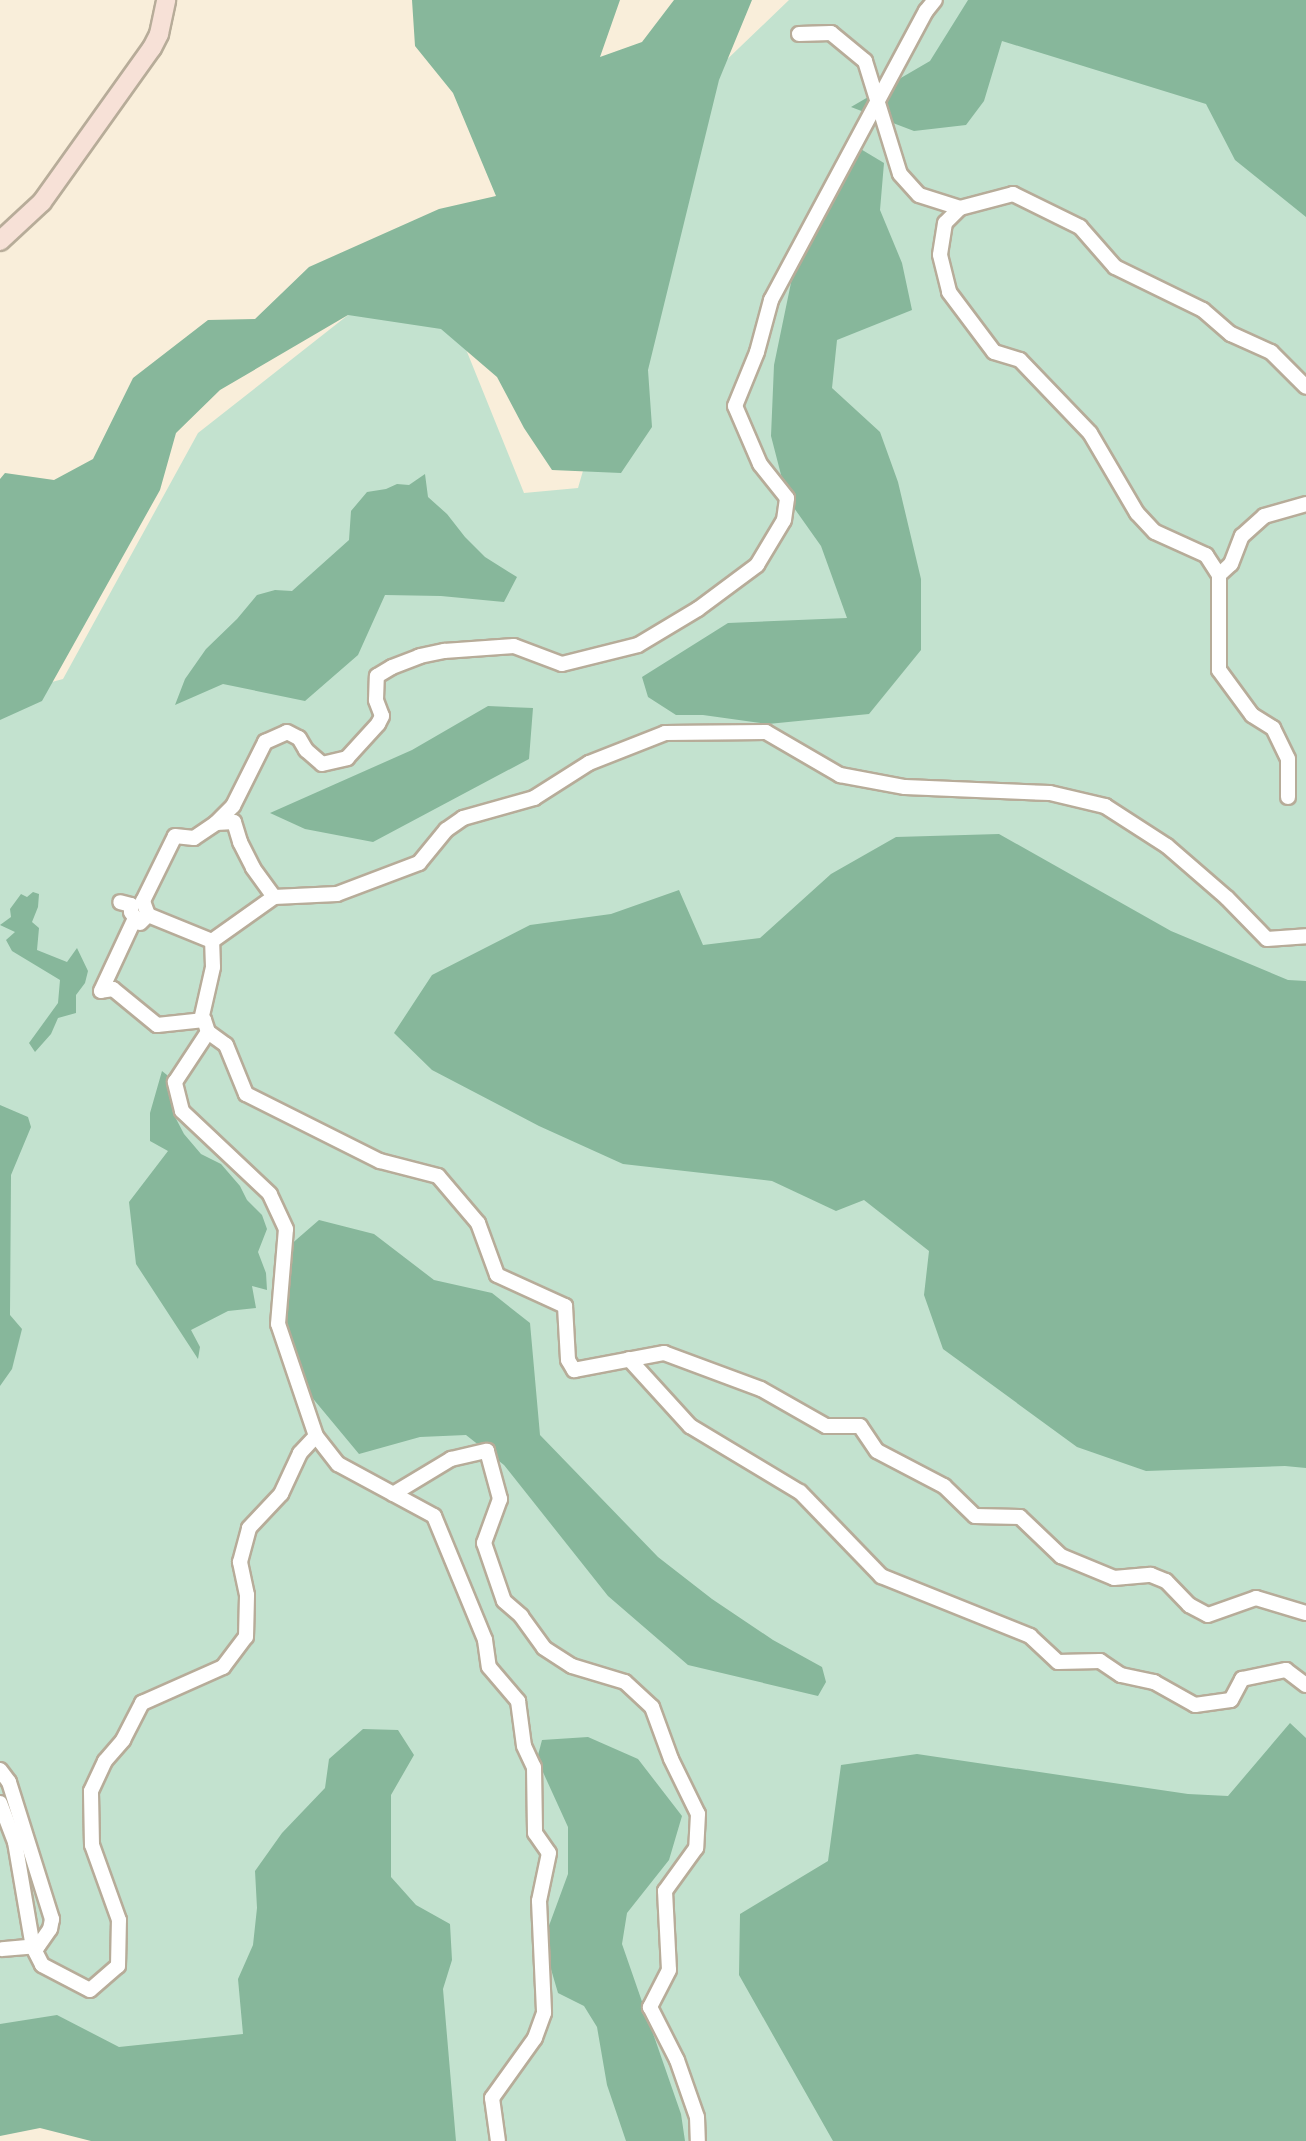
<!DOCTYPE html>
<html>
<head>
<meta charset="utf-8">
<style>
	body { margin:0 }
	#map { position:relative; width:1306px; height:2141px; overflow:hidden; background:#f9eeda; font-family:Lato,sans-serif }
	div>[style] { position:absolute }
	[style*='--x'] { left:calc(var(--x)*1px); top:calc(var(--y)*1px); width:calc(var(--w)*1px); rotate:calc(var(--a)*1deg) }
	.green>* { inset:0; background:#c3e2cf }
	.forest>* { inset:0; background:#87b79b }
	.roads { filter:drop-shadow(2px 0 #b7ac99) drop-shadow(-2px 0 #b7ac99) drop-shadow(0 2px #b7ac99) drop-shadow(0 -2px #b7ac99) }
	.street>* { height:14px; margin:-7px; padding:0 7px; transform-origin:7px; border-radius:7px; background:#fff }
	.secondary>* { height:18px; margin:-9px; padding:0 9px; transform-origin:9px; border-radius:9px; background:#f7e1d7 }
	span { translate:-50% -50%; white-space:nowrap; text-align:center; line-height:1.15; -webkit-text-stroke:6px #fffdf9; paint-order:stroke }
</style>
</head>
<body>
<div id="map">
	<div class="green">
		<div style="clip-path:polygon(789px 0,1306px 0,1306px 1003px,915px 1180px,1306px 1446px,1306px 1867px,857px 2141px,416px 2141px,117px 2059px,0 2037px,0 696px,63px 679px,198px 433px,390px 282px,459px 332px,524px 493px,578px 488px,692px 93px)"></div>
	</div>
	<div class="forest">
		<div style="clip-path:polygon(412px 0,620px 0,600px 57px,642px 42px,674px 0,752px 0,719px 80px,648px 370px,652px 427px,621px 473px,552px 470px,524px 428px,497px 377px,441px 329px,348px 315px,220px 390px,176px 433px,160px 490px,42px 701px,0 720px,0 479px,5px 473px,54px 480px,93px 459px,133px 378px,208px 320px,255px 319px,309px 267px,439px 209px,496px 196px,453px 93px,415px 46px)"></div>
		<div style="clip-path:polygon(968px 0,1306px 0,1306px 217px,1235px 160px,1206px 104px,1002px 41px,984px 101px,966px 125px,914px 131px,851px 107px,930px 61px)"></div>
		<div style="clip-path:polygon(859px 148px,884px 163px,880px 210px,902px 263px,912px 310px,837px 340px,832px 388px,880px 432px,898px 482px,921px 579px,921px 650px,869px 714px,768px 724px,703px 715px,676px 715px,648px 697px,642px 677px,728px 623px,847px 618px,821px 546px,787px 498px,771px 436px,774px 365px,793px 273px)"></div>
		<div style="clip-path:polygon(425px 474px,428px 497px,447px 514px,465px 537px,485px 557px,517px 577px,504px 602px,441px 596px,385px 595px,358px 655px,305px 701px,223px 684px,175px 705px,185px 679px,206px 649px,237px 619px,257px 595px,275px 590px,292px 591px,349px 540px,351px 511px,367px 492px,386px 489px,397px 484px,409px 485px)"></div>
		<div style="clip-path:polygon(488px 706px,533px 708px,529px 759px,373px 842px,305px 829px,270px 813px,412px 750px)"></div>
		<div style="clip-path:polygon(999px 834px,1171px 931px,1288px 980px,1306px 981px,1306px 1468px,1285px 1466px,1146px 1471px,1077px 1447px,943px 1349px,924px 1295px,929px 1251px,864px 1200px,836px 1211px,772px 1181px,623px 1164px,539px 1126px,432px 1070px,394px 1033px,432px 975px,530px 925px,611px 914px,679px 890px,703px 945px,760px 938px,831px 874px,896px 837px)"></div>
		<div style="clip-path:polygon(33px 892px,39px 894px,38px 907px,32px 922px,39px 928px,37px 950px,67px 962px,77px 948px,88px 971px,85px 983px,76px 995px,76px 1013px,58px 1018px,51px 1034px,35px 1052px,29px 1043px,58px 1003px,60px 980px,12px 951px,6px 940px,15px 932px,0 925px,11px 917px,10px 909px,21px 894px,27px 897px)"></div>
		<div style="clip-path:polygon(162px 1071px,167px 1075px,173px 1113px,184px 1134px,201px 1154px,221px 1164px,240px 1186px,247px 1200px,262px 1215px,267px 1229px,258px 1252px,266px 1273px,267px 1290px,252px 1286px,256px 1308px,228px 1311px,191px 1330px,200px 1347px,198px 1359px,136px 1264px,129px 1202px,168px 1151px,150px 1141px,150px 1113px)"></div>
		<div style="clip-path:polygon(0 1105px,28px 1117px,31px 1127px,11px 1175px,10px 1315px,22px 1329px,12px 1369px,0 1386px)"></div>
		<div style="clip-path:polygon(319px 1220px,374px 1234px,434px 1280px,492px 1293px,530px 1323px,540px 1435px,658px 1557px,712px 1599px,773px 1640px,822px 1667px,826px 1682px,818px 1696px,688px 1665px,608px 1596px,504px 1465px,466px 1435px,420px 1437px,359px 1454px,300px 1383px,278px 1324px,281px 1253px)"></div>
		<div style="clip-path:polygon(1290px 1723px,1306px 1738px,1306px 2141px,833px 2141px,739px 1975px,740px 1914px,828px 1861px,841px 1765px,917px 1754px,1188px 1794px,1228px 1796px)"></div>
		<div style="clip-path:polygon(363px 1729px,398px 1730px,414px 1755px,391px 1795px,391px 1877px,416px 1905px,450px 1924px,452px 1960px,443px 1989px,456px 2141px,91px 2141px,40px 2128px,0 2136px,0 2024px,57px 2015px,119px 2047px,243px 2034px,238px 1979px,253px 1945px,257px 1908px,255px 1871px,282px 1833px,325px 1788px,329px 1759px)"></div>
		<div style="clip-path:polygon(588px 1737px,638px 1759px,682px 1816px,669px 1860px,627px 1913px,622px 1944px,681px 2114px,685px 2141px,626px 2141px,607px 2085px,597px 2027px,584px 2006px,558px 1993px,543px 1942px,568px 1874px,568px 1827px,537px 1759px,542px 1740px)"></div>
	</div>
	<div class="roads">
		<div class="street">
			<div style="--x:799;--y:34;--w:32;--a:-2"></div>
			<div style="--x:831;--y:33;--w:44;--a:39.5"></div>
			<div style="--x:865;--y:61;--w:118;--a:72.8"></div>
			<div style="--x:900;--y:174;--w:28;--a:48"></div>
			<div style="--x:919;--y:195;--w:43;--a:17.6"></div>
			<div style="--x:960;--y:208;--w:55;--a:-14.8"></div>
			<div style="--x:1013;--y:194;--w:75;--a:26.2"></div>
			<div style="--x:1080;--y:227;--w:53;--a:48.8"></div>
			<div style="--x:1115;--y:267;--w:98;--a:26"></div>
			<div style="--x:1203;--y:310;--w:37;--a:41"></div>
			<div style="--x:1231;--y:334;--w:44;--a:24.2"></div>
			<div style="--x:1271;--y:352;--w:49;--a:45"></div>
			<div style="--x:960;--y:208;--w:21;--a:135"></div>
			<div style="--x:945;--y:223;--w:32;--a:99"></div>
			<div style="--x:940;--y:255;--w:38;--a:76"></div>
			<div style="--x:949;--y:292;--w:75;--a:53.1"></div>
			<div style="--x:994;--y:352;--w:27;--a:17"></div>
			<div style="--x:1020;--y:360;--w:101;--a:46.2"></div>
			<div style="--x:1090;--y:433;--w:93;--a:59.6"></div>
			<div style="--x:1137;--y:513;--w:26;--a:47"></div>
			<div style="--x:1155;--y:532;--w:56;--a:24.3"></div>
			<div style="--x:1206;--y:555;--w:24;--a:57"></div>
			<div style="--x:1219;--y:575;--w:16;--a:-43"></div>
			<div style="--x:1231;--y:564;--w:30;--a:-69"></div>
			<div style="--x:1242;--y:536;--w:30;--a:-42"></div>
			<div style="--x:1264;--y:516;--w:44;--a:-15.9"></div>
			<div style="--x:1219;--y:575;--w:95;--a:90"></div>
			<div style="--x:1219;--y:670;--w:56;--a:53.7"></div>
			<div style="--x:1252;--y:715;--w:25;--a:32"></div>
			<div style="--x:1273;--y:728;--w:34;--a:64"></div>
			<div style="--x:1288;--y:759;--w:38;--a:90"></div>
			<div style="--x:216;--y:823;--w:24;--a:-45"></div>
			<div style="--x:233;--y:806;--w:72;--a:-63.4"></div>
			<div style="--x:265;--y:742;--w:24;--a:-24"></div>
			<div style="--x:287;--y:732;--w:13;--a:27"></div>
			<div style="--x:299;--y:738;--w:14;--a:60"></div>
			<div style="--x:306;--y:750;--w:21;--a:41"></div>
			<div style="--x:322;--y:764;--w:26;--a:-13"></div>
			<div style="--x:347;--y:758;--w:46;--a:-47.6"></div>
			<div style="--x:378;--y:724;--w:9;--a:-63"></div>
			<div style="--x:382;--y:716;--w:17;--a:-111"></div>
			<div style="--x:376;--y:700;--w:24;--a:-88"></div>
			<div style="--x:377;--y:676;--w:17;--a:-31"></div>
			<div style="--x:392;--y:667;--w:30;--a:-21"></div>
			<div style="--x:420;--y:656;--w:25;--a:-12"></div>
			<div style="--x:444;--y:651;--w:70;--a:-4.1"></div>
			<div style="--x:514;--y:646;--w:51;--a:20.6"></div>
			<div style="--x:562;--y:664;--w:78;--a:-14"></div>
			<div style="--x:638;--y:645;--w:70;--a:-31"></div>
			<div style="--x:698;--y:609;--w:74;--a:-36.7"></div>
			<div style="--x:757;--y:565;--w:52;--a:-59"></div>
			<div style="--x:784;--y:520;--w:22;--a:-82"></div>
			<div style="--x:787;--y:498;--w:43;--a:-128.5"></div>
			<div style="--x:760;--y:464;--w:63;--a:-113.3"></div>
			<div style="--x:735;--y:406;--w:58;--a:-67.8"></div>
			<div style="--x:757;--y:352;--w:54;--a:-74.9"></div>
			<div style="--x:771;--y:300;--w:328;--a:-61.8"></div>
			<div style="--x:926;--y:11;--w:14;--a:-51"></div>
			<div style="--x:148;--y:915;--w:69;--a:22.1"></div>
			<div style="--x:140;--y:923;--w:11;--a:-45"></div>
			<div style="--x:148;--y:915;--w:15;--a:-110"></div>
			<div style="--x:143;--y:901;--w:72;--a:-63.8"></div>
			<div style="--x:175;--y:836;--w:19;--a:6"></div>
			<div style="--x:194;--y:838;--w:27;--a:-34"></div>
			<div style="--x:216;--y:823;--w:18;--a:-3"></div>
			<div style="--x:234;--y:822;--w:21;--a:73"></div>
			<div style="--x:240;--y:842;--w:29;--a:63"></div>
			<div style="--x:253;--y:868;--w:36;--a:54"></div>
			<div style="--x:201;--y:1020;--w:54;--a:-77.2"></div>
			<div style="--x:213;--y:967;--w:26;--a:-92"></div>
			<div style="--x:212;--y:941;--w:76;--a:-35.4"></div>
			<div style="--x:274;--y:897;--w:63;--a:-2.7"></div>
			<div style="--x:337;--y:894;--w:88;--a:-20.7"></div>
			<div style="--x:419;--y:863;--w:43;--a:-50.7"></div>
			<div style="--x:446;--y:830;--w:21;--a:-35"></div>
			<div style="--x:463;--y:818;--w:74;--a:-15.7"></div>
			<div style="--x:534;--y:798;--w:65;--a:-32.5"></div>
			<div style="--x:589;--y:763;--w:82;--a:-21.5"></div>
			<div style="--x:665;--y:733;--w:101;--a:-0.6"></div>
			<div style="--x:766;--y:732;--w:86;--a:30.2"></div>
			<div style="--x:840;--y:775;--w:66;--a:10.5"></div>
			<div style="--x:905;--y:787;--w:145;--a:2.4"></div>
			<div style="--x:1050;--y:793;--w:57;--a:13.3"></div>
			<div style="--x:1105;--y:806;--w:74;--a:32.8"></div>
			<div style="--x:1167;--y:846;--w:79;--a:40.9"></div>
			<div style="--x:1227;--y:898;--w:57;--a:45.7"></div>
			<div style="--x:1267;--y:939;--w:39;--a:-4"></div>
			<div style="--x:208;--y:1032;--w:22;--a:36"></div>
			<div style="--x:226;--y:1045;--w:53;--a:67.8"></div>
			<div style="--x:246;--y:1094;--w:150;--a:26.6"></div>
			<div style="--x:380;--y:1161;--w:60;--a:14.5"></div>
			<div style="--x:438;--y:1176;--w:62;--a:49.6"></div>
			<div style="--x:478;--y:1223;--w:55;--a:69.9"></div>
			<div style="--x:497;--y:1275;--w:75;--a:24.5"></div>
			<div style="--x:565;--y:1306;--w:54;--a:86.8"></div>
			<div style="--x:568;--y:1360;--w:12;--a:59"></div>
			<div style="--x:574;--y:1370;--w:92;--a:-10.7"></div>
			<div style="--x:664;--y:1353;--w:103;--a:20.4"></div>
			<div style="--x:761;--y:1389;--w:75;--a:29.6"></div>
			<div style="--x:826;--y:1426;--w:34;--a:0"></div>
			<div style="--x:860;--y:1426;--w:30;--a:56"></div>
			<div style="--x:877;--y:1451;--w:76;--a:27.6"></div>
			<div style="--x:944;--y:1486;--w:43;--a:44.1"></div>
			<div style="--x:975;--y:1516;--w:45;--a:1.3"></div>
			<div style="--x:1020;--y:1517;--w:57;--a:43.6"></div>
			<div style="--x:1061;--y:1556;--w:57;--a:22.5"></div>
			<div style="--x:1114;--y:1578;--w:37;--a:-5"></div>
			<div style="--x:1151;--y:1575;--w:16;--a:22"></div>
			<div style="--x:1166;--y:1581;--w:33;--a:46"></div>
			<div style="--x:1189;--y:1605;--w:21;--a:28"></div>
			<div style="--x:1208;--y:1615;--w:51;--a:-19.5"></div>
			<div style="--x:1256;--y:1598;--w:52;--a:16.7"></div>
			<div style="--x:629;--y:1359;--w:91;--a:47.7"></div>
			<div style="--x:690;--y:1426;--w:128;--a:31"></div>
			<div style="--x:800;--y:1492;--w:117;--a:46"></div>
			<div style="--x:881;--y:1576;--w:161;--a:21.9"></div>
			<div style="--x:1030;--y:1636;--w:38;--a:43"></div>
			<div style="--x:1058;--y:1662;--w:42;--a:-1.4"></div>
			<div style="--x:1100;--y:1661;--w:25;--a:34"></div>
			<div style="--x:1121;--y:1675;--w:34;--a:12"></div>
			<div style="--x:1154;--y:1682;--w:47;--a:29.3"></div>
			<div style="--x:1195;--y:1705;--w:36;--a:-8"></div>
			<div style="--x:1231;--y:1700;--w:24;--a:-62"></div>
			<div style="--x:1242;--y:1679;--w:45;--a:-11.6"></div>
			<div style="--x:1286;--y:1670;--w:25;--a:37"></div>
			<div style="--x:316;--y:1436;--w:36;--a:52"></div>
			<div style="--x:338;--y:1464;--w:109;--a:28.4"></div>
			<div style="--x:434;--y:1516;--w:134;--a:67.6"></div>
			<div style="--x:485;--y:1640;--w:27;--a:82"></div>
			<div style="--x:489;--y:1667;--w:45;--a:49.5"></div>
			<div style="--x:518;--y:1701;--w:45;--a:82.4"></div>
			<div style="--x:524;--y:1746;--w:23;--a:65"></div>
			<div style="--x:534;--y:1767;--w:66;--a:89.1"></div>
			<div style="--x:535;--y:1833;--w:24;--a:55"></div>
			<div style="--x:549;--y:1853;--w:49;--a:101.8"></div>
			<div style="--x:539;--y:1901;--w:112;--a:87.4"></div>
			<div style="--x:544;--y:2013;--w:27;--a:110"></div>
			<div style="--x:535;--y:2038;--w:74;--a:125.6"></div>
			<div style="--x:492;--y:2098;--w:43;--a:82.1"></div>
			<div style="--x:393;--y:1494;--w:68;--a:-31.1"></div>
			<div style="--x:451;--y:1459;--w:37;--a:-13"></div>
			<div style="--x:487;--y:1451;--w:50;--a:74.8"></div>
			<div style="--x:500;--y:1499;--w:47;--a:110"></div>
			<div style="--x:484;--y:1543;--w:61;--a:71"></div>
			<div style="--x:504;--y:1601;--w:23;--a:41"></div>
			<div style="--x:521;--y:1616;--w:39;--a:54"></div>
			<div style="--x:544;--y:1648;--w:33;--a:33"></div>
			<div style="--x:572;--y:1666;--w:55;--a:16.8"></div>
			<div style="--x:625;--y:1682;--w:37;--a:43"></div>
			<div style="--x:652;--y:1707;--w:55;--a:69.9"></div>
			<div style="--x:671;--y:1759;--w:61;--a:63.9"></div>
			<div style="--x:698;--y:1814;--w:34;--a:93"></div>
			<div style="--x:696;--y:1848;--w:53;--a:125.8"></div>
			<div style="--x:665;--y:1891;--w:79;--a:87.1"></div>
			<div style="--x:669;--y:1970;--w:42;--a:117.2"></div>
			<div style="--x:650;--y:2007;--w:59;--a:63"></div>
			<div style="--x:677;--y:2060;--w:60;--a:70.7"></div>
			<div style="--x:697;--y:2117;--w:24;--a:88"></div>
			<div style="--x:0;--y:1770;--w:15;--a:53"></div>
			<div style="--x:9;--y:1782;--w:144;--a:72.6"></div>
			<div style="--x:52;--y:1919;--w:10;--a:101"></div>
			<div style="--x:50;--y:1929;--w:21;--a:125"></div>
			<div style="--x:38;--y:1946;--w:36;--a:175"></div>
			<div style="--x:0;--y:1803;--w:42;--a:69"></div>
			<div style="--x:15;--y:1842;--w:107;--a:80.3"></div>
			<div style="--x:33;--y:1947;--w:20;--a:63"></div>
			<div style="--x:42;--y:1965;--w:54;--a:27.5"></div>
			<div style="--x:90;--y:1990;--w:37;--a:-41"></div>
			<div style="--x:118;--y:1966;--w:46;--a:-88.8"></div>
			<div style="--x:119;--y:1920;--w:80;--a:-109.8"></div>
			<div style="--x:92;--y:1845;--w:54;--a:-91.1"></div>
			<div style="--x:91;--y:1791;--w:33;--a:-65"></div>
			<div style="--x:105;--y:1761;--w:28;--a:-49"></div>
			<div style="--x:123;--y:1740;--w:42;--a:-62.8"></div>
			<div style="--x:142;--y:1703;--w:89;--a:-24"></div>
			<div style="--x:223;--y:1667;--w:38;--a:-53"></div>
			<div style="--x:246;--y:1637;--w:42;--a:-88.6"></div>
			<div style="--x:247;--y:1595;--w:34;--a:-102"></div>
			<div style="--x:240;--y:1562;--w:35;--a:-75"></div>
			<div style="--x:249;--y:1528;--w:47;--a:-46.7"></div>
			<div style="--x:281;--y:1494;--w:45;--a:-65.1"></div>
			<div style="--x:300;--y:1453;--w:23;--a:-47"></div>
			<div style="--x:316;--y:1436;--w:118;--a:-108.7"></div>
			<div style="--x:278;--y:1324;--w:95;--a:-85.2"></div>
			<div style="--x:286;--y:1229;--w:38;--a:-115"></div>
			<div style="--x:270;--y:1194;--w:121;--a:-136.7"></div>
			<div style="--x:182;--y:1111;--w:30;--a:-104"></div>
			<div style="--x:175;--y:1082;--w:60;--a:-56.6"></div>
			<div style="--x:208;--y:1032;--w:13;--a:-108"></div>
			<div style="--x:204;--y:1020;--w:47;--a:173.9"></div>
			<div style="--x:157;--y:1025;--w:57;--a:-140.7"></div>
			<div style="--x:113;--y:989;--w:12;--a:171"></div>
			<div style="--x:101;--y:991;--w:81;--a:-65"></div>
			<div style="--x:135;--y:918;--w:7;--a:-124"></div>
			<div style="--x:131;--y:912;--w:7;--a:-90"></div>
			<div style="--x:131;--y:905;--w:11;--a:-165"></div>
		</div>
		<div class="secondary">
			<div style="--x:0;--y:241;--w:57;--a:-42.9"></div>
			<div style="--x:42;--y:202;--w:189;--a:-54.5"></div>
			<div style="--x:152;--y:48;--w:16;--a:-63"></div>
			<div style="--x:159;--y:34;--w:35;--a:-78"></div>
		</div>
	</div>
</div>
</body>
</html>
